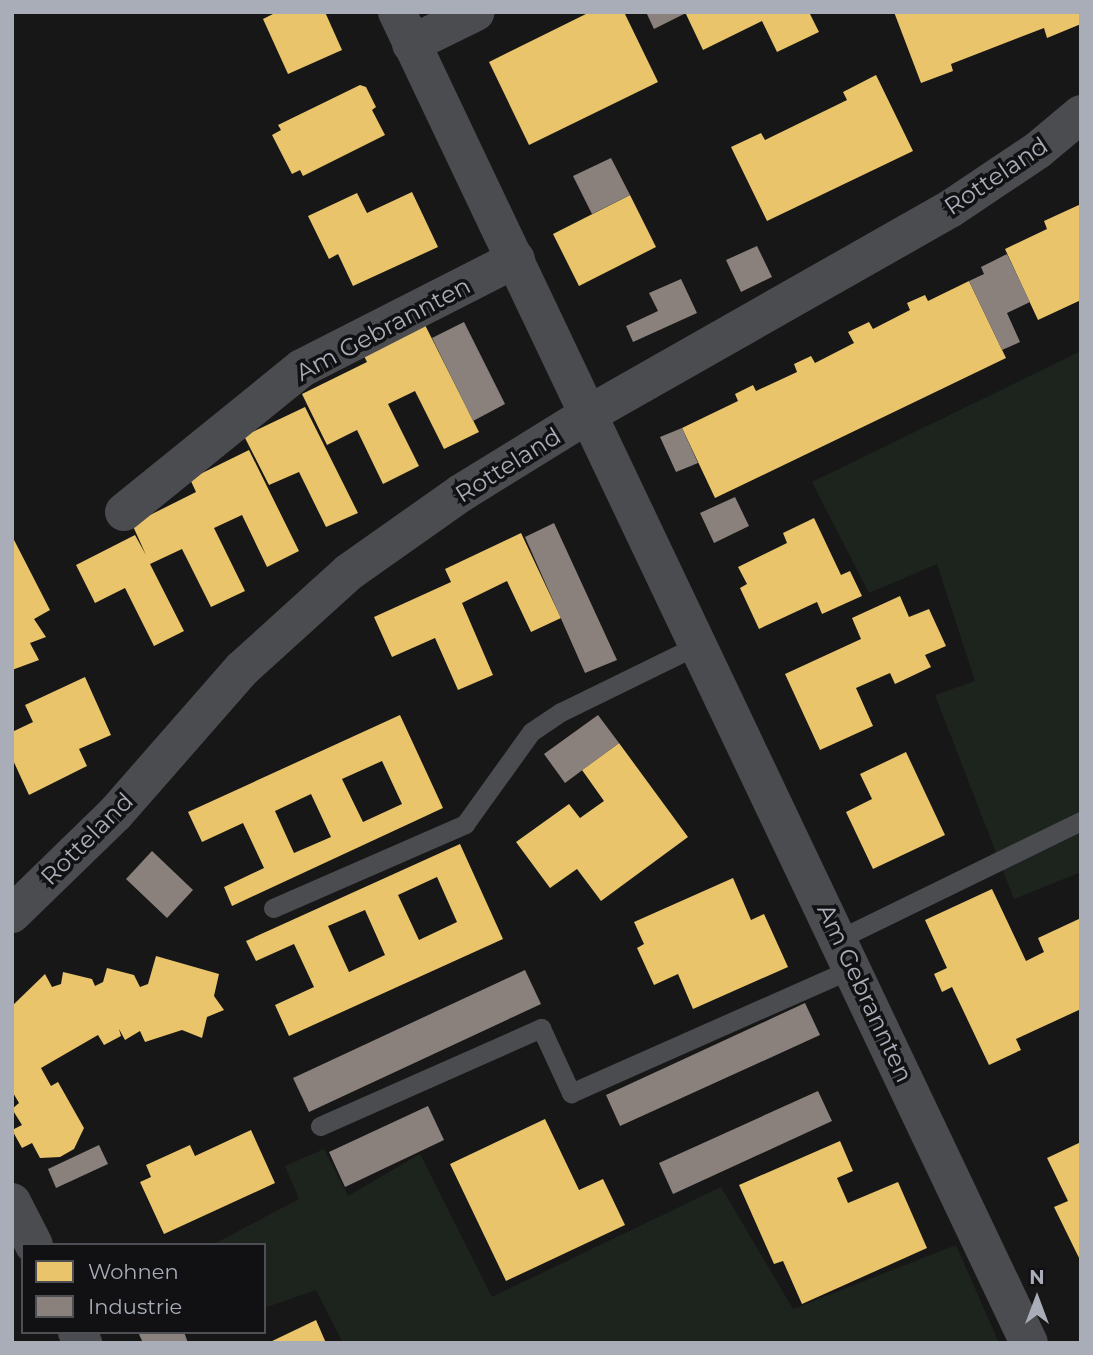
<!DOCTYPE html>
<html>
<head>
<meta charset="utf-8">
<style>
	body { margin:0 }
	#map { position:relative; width:1093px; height:1355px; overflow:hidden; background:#171717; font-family:Montserrat,sans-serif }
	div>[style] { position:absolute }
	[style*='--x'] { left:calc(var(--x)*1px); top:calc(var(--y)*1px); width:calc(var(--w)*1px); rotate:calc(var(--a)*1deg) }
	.green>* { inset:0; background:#1d241e }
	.homes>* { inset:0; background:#e9c46a }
	.industry>* { inset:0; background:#8a817c }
	.lane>* { height:19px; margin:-9.5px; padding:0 9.5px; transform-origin:9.5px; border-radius:9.5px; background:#4b4c50 }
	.street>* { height:38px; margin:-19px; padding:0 19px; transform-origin:19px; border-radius:19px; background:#4b4c50 }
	span { translate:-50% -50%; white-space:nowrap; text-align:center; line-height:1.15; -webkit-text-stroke:7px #111113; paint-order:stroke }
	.street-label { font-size:24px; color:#a8adb8 }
	.frame { position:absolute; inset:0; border:14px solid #a8adb8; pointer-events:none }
	.legend { position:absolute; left:21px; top:1243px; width:245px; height:91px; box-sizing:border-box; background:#111113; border:2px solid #4d4f55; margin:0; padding:9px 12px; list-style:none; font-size:21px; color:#a8adb8 }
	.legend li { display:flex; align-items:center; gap:14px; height:35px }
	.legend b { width:35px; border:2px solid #4d4f55 }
	.north { position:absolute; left:1002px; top:1264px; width:70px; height:70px; -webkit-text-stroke:5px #111113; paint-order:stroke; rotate:0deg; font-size:19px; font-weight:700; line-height:28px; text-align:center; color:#a8adb8 }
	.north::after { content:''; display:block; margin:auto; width:24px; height:32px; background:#a8adb8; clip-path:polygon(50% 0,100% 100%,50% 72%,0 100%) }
</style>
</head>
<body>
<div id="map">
	<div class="green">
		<div style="clip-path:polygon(1081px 351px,1081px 872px,1014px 899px,935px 695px,975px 681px,937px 564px,869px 593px,812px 482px)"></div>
		<div style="clip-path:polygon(324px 1149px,348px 1196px,420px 1154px,492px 1297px,721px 1187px,793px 1309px,956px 1245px,999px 1343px,343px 1343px,316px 1290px,264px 1308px,264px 1245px,212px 1245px,299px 1199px,285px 1166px)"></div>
	</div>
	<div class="homes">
		<div style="clip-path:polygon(277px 12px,325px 12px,342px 50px,288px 74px,263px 19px)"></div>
		<div style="clip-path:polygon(590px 12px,624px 12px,658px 82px,529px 145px,489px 62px)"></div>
		<div style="clip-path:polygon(685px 12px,809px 12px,819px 32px,777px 52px,762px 21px,703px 50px)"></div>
		<div style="clip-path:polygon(894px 12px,1081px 12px,1081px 24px,1047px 38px,1044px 28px,951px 64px,953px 71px,921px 83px)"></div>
		<div style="clip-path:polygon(876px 75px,913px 151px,767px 221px,731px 147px,761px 133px,765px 140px,847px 100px,843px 92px)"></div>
		<div style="clip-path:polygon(360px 85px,366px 87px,376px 107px,372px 110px,385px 135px,303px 176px,300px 170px,292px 174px,272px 135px,281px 130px,278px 125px)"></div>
		<div style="clip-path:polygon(412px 192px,438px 247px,353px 286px,338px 254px,329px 259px,308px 216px,357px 193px,367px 213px)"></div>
		<div style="clip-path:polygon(630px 195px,656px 247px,579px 286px,553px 234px)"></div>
		<div style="clip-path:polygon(1081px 204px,1081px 300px,1038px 320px,1005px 249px,1047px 229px,1044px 221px)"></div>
		<div style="clip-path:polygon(969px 281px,1006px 358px,715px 498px,682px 428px,738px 401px,735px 394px,753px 385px,756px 391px,797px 372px,794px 364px,811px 356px,815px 363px,854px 343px,848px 332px,869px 322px,873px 329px,910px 310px,907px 303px,925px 295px,928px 301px)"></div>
		<div style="clip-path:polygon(424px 323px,479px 432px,444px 449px,415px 391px,388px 404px,419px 466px,383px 484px,357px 430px,327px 445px,302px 394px,367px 362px,363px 354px)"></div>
		<div style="clip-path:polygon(305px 407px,358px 513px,326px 527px,299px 472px,269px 485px,244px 436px)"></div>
		<div style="clip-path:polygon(249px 450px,299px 551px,267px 567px,242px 515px,214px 528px,245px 591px,211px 607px,182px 549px,150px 564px,184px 631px,154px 646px,125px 588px,95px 603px,76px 565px,135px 535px,146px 555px,132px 524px,196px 492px,190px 479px)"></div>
		<div style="clip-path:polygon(814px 518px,841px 575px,850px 571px,862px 596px,822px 614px,817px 602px,759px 629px,740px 588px,747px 584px,738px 567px,787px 543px,783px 533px)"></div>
		<div style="clip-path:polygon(521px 533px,561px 618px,531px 632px,507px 581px,462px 603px,493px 675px,458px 690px,435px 638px,392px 657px,374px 617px,451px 582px,445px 569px)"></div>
		<div style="clip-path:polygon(12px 536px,50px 610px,34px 619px,46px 637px,30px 643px,39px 660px,12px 670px)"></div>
		<div style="clip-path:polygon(900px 596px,909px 617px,929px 609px,946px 646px,925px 655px,931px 667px,895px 684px,890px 673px,856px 688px,873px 726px,820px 750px,785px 674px,861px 639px,852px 618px)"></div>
		<div style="clip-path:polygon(85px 677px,111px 735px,79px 749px,87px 766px,29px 795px,12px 758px,12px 732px,33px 722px,25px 705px)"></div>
		<div style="clip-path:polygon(evenodd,400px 715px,443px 808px,232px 906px,224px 887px,264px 868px,243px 823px,202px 842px,188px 812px,400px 715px,382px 761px,402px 804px,363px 822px,342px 779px,382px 761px,400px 715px,311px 794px,331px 837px,294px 853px,275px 811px,311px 794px)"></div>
		<div style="clip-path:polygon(619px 743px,688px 837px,601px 901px,577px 869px,550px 888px,516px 842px,569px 804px,580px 818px,604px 801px,582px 770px)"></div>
		<div style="clip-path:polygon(906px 752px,945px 835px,873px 869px,846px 812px,872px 799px,860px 774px)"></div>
		<div style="clip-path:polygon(evenodd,460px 844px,503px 939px,289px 1036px,275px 1005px,314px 987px,294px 944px,256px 961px,246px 941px,460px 844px,437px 877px,457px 922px,419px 940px,398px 895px,437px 877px,460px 844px,365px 910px,385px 955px,349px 972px,328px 926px,365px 910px)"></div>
		<div style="clip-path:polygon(733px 878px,751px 920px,764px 914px,788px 967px,693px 1009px,678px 974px,654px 985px,637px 948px,644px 944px,634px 922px)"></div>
		<div style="clip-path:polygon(992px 889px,1026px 961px,1044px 952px,1038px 938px,1081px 918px,1081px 1009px,1016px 1039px,1021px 1050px,989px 1065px,952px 987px,942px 992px,934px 974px,947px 968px,925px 920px)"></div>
		<div style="clip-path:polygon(156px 956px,219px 974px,214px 996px,224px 1010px,207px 1017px,202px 1038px,182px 1030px,145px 1042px,140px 1031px,125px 1040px,119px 1029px,121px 1036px,104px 1045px,98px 1035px,41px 1068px,51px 1086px,58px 1082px,84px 1128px,74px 1149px,60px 1157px,40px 1158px,32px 1143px,22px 1148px,12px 1130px,22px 1125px,12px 1109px,19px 1103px,12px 1091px,12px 1006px,45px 974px,52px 987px,61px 984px,63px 972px,92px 979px,95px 986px,103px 982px,107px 968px,134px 975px,140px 987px,148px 984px)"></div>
		<div style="clip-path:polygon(545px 1119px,579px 1190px,603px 1179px,625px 1225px,506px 1281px,450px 1164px)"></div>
		<div style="clip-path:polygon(251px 1130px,275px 1183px,164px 1234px,140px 1182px,151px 1177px,146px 1165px,190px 1145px,195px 1156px)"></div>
		<div style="clip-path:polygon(840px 1141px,853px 1171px,837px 1178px,848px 1203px,898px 1182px,927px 1248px,802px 1304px,783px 1261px,774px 1264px,739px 1185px)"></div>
		<div style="clip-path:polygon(1081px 1142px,1081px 1262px,1054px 1207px,1068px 1201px,1047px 1158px)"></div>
		<div style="clip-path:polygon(316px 1320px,326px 1343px,268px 1343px)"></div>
	</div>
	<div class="industry">
		<div style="clip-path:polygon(646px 12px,688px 12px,654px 29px)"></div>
		<div style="clip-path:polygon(611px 158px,630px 195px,592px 214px,573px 176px)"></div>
		<div style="clip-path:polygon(757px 246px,772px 277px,741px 292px,726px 260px)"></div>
		<div style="clip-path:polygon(1007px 254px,1030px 302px,1007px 313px,1020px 342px,1002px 350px,969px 281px,984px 274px,981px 267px)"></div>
		<div style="clip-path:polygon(681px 279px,697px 313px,633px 342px,626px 326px,658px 311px,649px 293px)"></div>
		<div style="clip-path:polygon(464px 322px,505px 404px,473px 421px,432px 338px)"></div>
		<div style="clip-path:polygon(682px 428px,698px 463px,676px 472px,660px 437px)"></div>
		<div style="clip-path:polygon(735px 497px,749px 526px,714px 543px,700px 513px)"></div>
		<div style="clip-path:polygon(554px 523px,617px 660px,585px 673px,525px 537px)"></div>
		<div style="clip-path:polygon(598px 715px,619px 743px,565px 783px,544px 754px)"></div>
		<div style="clip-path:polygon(152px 851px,193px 890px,167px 918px,126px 879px)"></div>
		<div style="clip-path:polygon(525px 970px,541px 1004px,309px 1112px,293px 1078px)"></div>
		<div style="clip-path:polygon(805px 1003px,820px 1035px,620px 1126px,606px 1095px)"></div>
		<div style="clip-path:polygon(818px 1091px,832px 1121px,673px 1194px,659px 1163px)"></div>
		<div style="clip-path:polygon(428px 1106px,444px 1140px,345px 1187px,329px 1152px)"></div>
		<div style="clip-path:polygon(99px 1145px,108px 1164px,56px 1188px,48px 1169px)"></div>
		<div style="clip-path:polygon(138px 1332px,184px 1332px,188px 1343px,143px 1343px)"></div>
	</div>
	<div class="lane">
		<div style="--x:273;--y:908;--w:210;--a:-23.6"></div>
		<div style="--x:465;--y:824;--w:113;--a:-54.3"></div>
		<div style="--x:531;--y:732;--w:36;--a:-34"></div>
		<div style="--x:561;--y:712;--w:153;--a:-26.1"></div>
		<div style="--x:839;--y:939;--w:269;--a:-26"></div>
		<div style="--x:320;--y:1126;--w:242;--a:-23.9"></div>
		<div style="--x:541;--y:1028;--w:72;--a:65.2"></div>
		<div style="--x:571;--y:1093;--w:308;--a:-23.9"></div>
	</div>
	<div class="street">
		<div style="--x:397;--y:12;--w:1473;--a:64.6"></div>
		<div style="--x:411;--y:44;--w:72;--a:-26.2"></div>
		<div style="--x:124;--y:512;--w:229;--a:-39"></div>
		<div style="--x:302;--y:368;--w:240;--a:-27"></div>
		<div style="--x:12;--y:914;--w:144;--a:-44.2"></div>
		<div style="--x:115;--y:814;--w:193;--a:-48.8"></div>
		<div style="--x:242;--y:669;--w:144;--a:-42.2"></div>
		<div style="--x:349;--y:572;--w:137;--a:-35.2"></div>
		<div style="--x:461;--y:493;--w:150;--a:-31.7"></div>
		<div style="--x:589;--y:414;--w:415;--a:-29.6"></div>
		<div style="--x:950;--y:209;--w:106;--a:-33.8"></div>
		<div style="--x:1038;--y:150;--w:56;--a:-39.9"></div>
		<div style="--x:12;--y:1202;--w:48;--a:62.9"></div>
		<div style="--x:77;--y:1332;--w:13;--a:61"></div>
	</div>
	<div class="street-label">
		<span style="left:996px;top:176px;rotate:-34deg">Rotteland</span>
		<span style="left:383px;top:329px;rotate:-28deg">Am Gebrannten</span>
		<span style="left:508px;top:465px;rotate:-32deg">Rotteland</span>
		<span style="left:87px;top:839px;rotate:-45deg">Rotteland</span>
		<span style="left:865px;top:993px;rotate:65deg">Am Gebrannten</span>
	</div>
	<div class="frame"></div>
	<ul class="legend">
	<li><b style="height:19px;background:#e9c46a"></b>Wohnen</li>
	<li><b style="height:19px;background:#8a817c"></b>Industrie</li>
	</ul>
	<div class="north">N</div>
</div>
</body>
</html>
